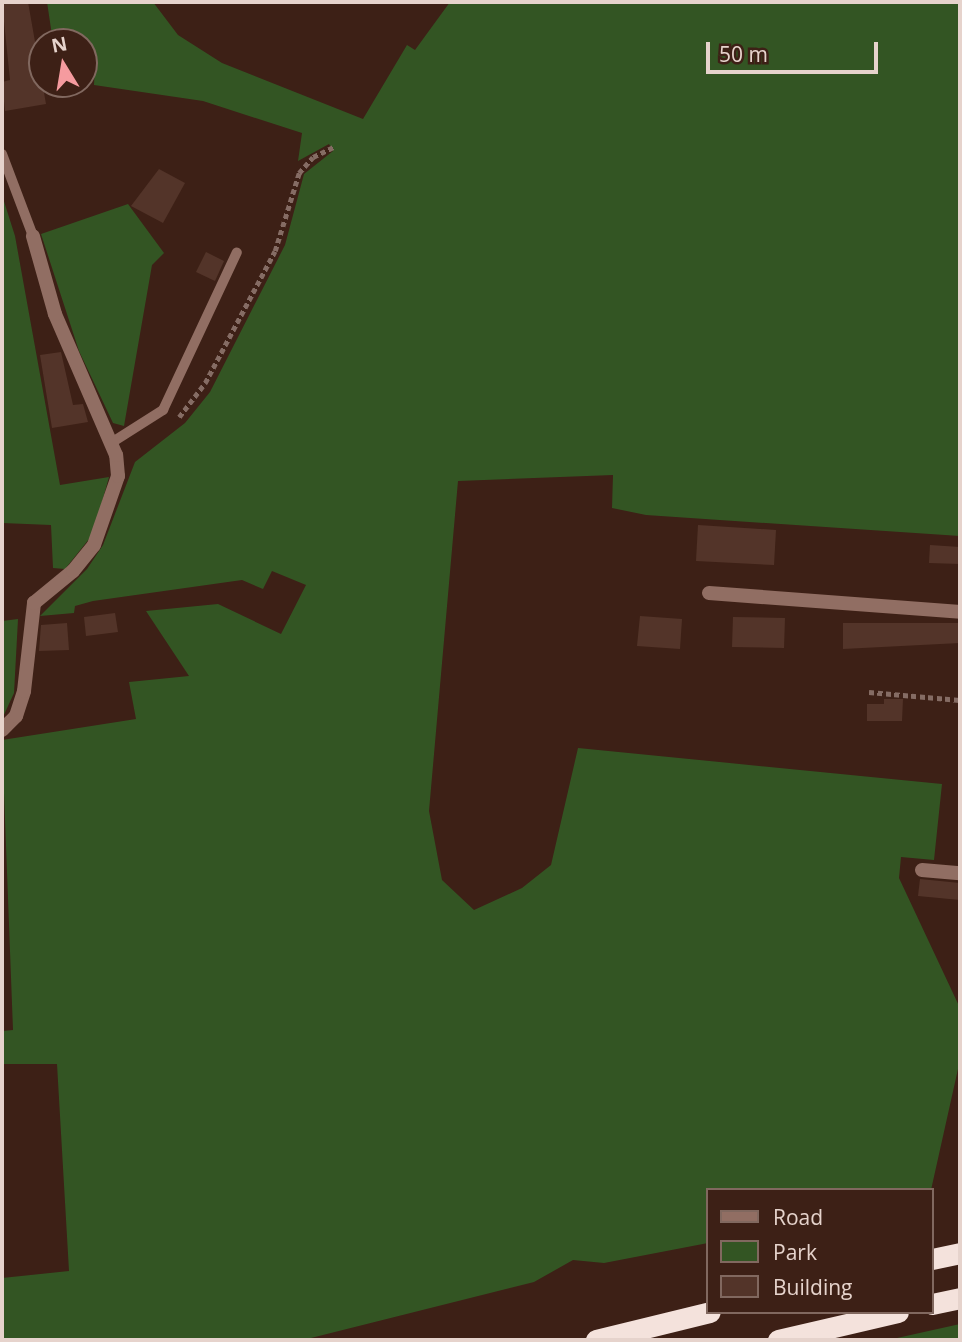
<!DOCTYPE html>
<html>
<head>
<meta charset="utf-8">
<style>
	body { margin:0 }
	#map { position:relative; width:962px; height:1342px; overflow:hidden; background:#3d2016; font-family:"Open Sans",sans-serif }
	div>[style] { position:absolute }
	[style*='--x'] { left:calc(var(--x)*1px); top:calc(var(--y)*1px); width:calc(var(--w)*1px); rotate:calc(var(--a)*1deg) }
	.green>* { inset:0; background:#335523 }
	.building>* { inset:0; background:#533429 }
	.path>* { height:4.5px; margin-top:-2.25px; transform-origin:0; background:repeating-linear-gradient(90deg,#856c64 0 5px,transparent 0 8.5px) }
	.lane>* { height:10px; margin:-5px; padding:0 5px; transform-origin:5px; border-radius:5px; background:#916e63 }
	.street>* { height:14px; margin:-7px; padding:0 7px; transform-origin:7px; border-radius:7px; background:#916e63 }
	.highway>* { height:21px; margin:-10.5px; padding:0 10.5px; transform-origin:10.5px; border-radius:10.5px; background:#f4e2dc }
	span { translate:-50% -50%; white-space:nowrap; text-align:center; line-height:1.15; -webkit-text-stroke:6px #3d2016; paint-order:stroke }
	.frame { position:absolute; inset:0; border:4px solid #e6d3cc; pointer-events:none }
	.legend { position:absolute; left:706px; top:1188px; width:228px; height:126px; box-sizing:border-box; background:#3d2016; border:2px solid #81685f; margin:0; padding:9px 12px; list-style:none; font-size:21px; color:#e6d3cc }
	.legend li { display:flex; align-items:center; gap:14px; height:35px }
	.legend b { width:35px; border:2px solid #81685f }
	.north { position:absolute; left:28px; top:28px; width:70px; height:70px; box-sizing:border-box; background:#3d2016; border:2px solid #81685f; border-radius:50%; rotate:349deg; font-size:19px; font-weight:700; line-height:28px; text-align:center; color:#e6d3cc }
	.north::after { content:''; display:block; margin:auto; width:24px; height:32px; background:#f59b9f; clip-path:polygon(50% 0,100% 100%,50% 72%,0 100%) }
	.scale { position:absolute; left:706px; top:42px; width:172px; height:32px; box-sizing:border-box; border:4px solid #e6d3cc; border-top:0; padding-left:9px; font-size:21px; line-height:24px; white-space:nowrap; color:#e6d3cc; -webkit-text-stroke:5px #3d2016; paint-order:stroke }
</style>
</head>
<body>
<div id="map">
	<div class="green">
		<div style="clip-path:polygon(47px 2px,153px 2px,178px 35px,222px 63px,363px 119px,407px 45px,415px 50px,450px 2px,960px 2px,960px 536px,646px 515px,612px 508px,613px 475px,458px 481px,429px 811px,442px 880px,474px 910px,522px 888px,551px 865px,578px 748px,942px 784px,934px 860px,901px 857px,899px 878px,960px 1008px,960px 1060px,931px 1190px,708px 1190px,708px 1243px,604px 1263px,573px 1260px,534px 1282px,303px 1340px,2px 1340px,2px 1278px,69px 1271px,57px 1064px,2px 1064px,2px 1031px,13px 1030px,2px 740px,136px 719px,129px 682px,189px 676px,146px 611px,218px 604px,281px 634px,306px 585px,272px 571px,263px 589px,242px 580px,93px 601px,75px 606px,74px 613px,40px 616px,87px 569px,103px 545px,135px 462px,185px 423px,210px 392px,285px 245px,304px 174px,333px 151px,329px 144px,298px 161px,302px 133px,203px 101px,94px 85px,95px 63px,84px 64px,84px 42px,53px 42px)"></div>
		<div style="clip-path:polygon(2px 195px,15px 236px,60px 485px,109px 477px,93px 534px,65px 569px,53px 568px,51px 525px,2px 523px)"></div>
		<div style="clip-path:polygon(128px 204px,164px 253px,152px 265px,124px 426px,113px 423px,79px 351px,41px 234px)"></div>
		<div style="clip-path:polygon(18px 619px,14px 693px,2px 719px,2px 621px)"></div>
		<div style="clip-path:polygon(960px 1324px,960px 1340px,888px 1340px)"></div>
	</div>
	<div class="building">
		<div style="clip-path:polygon(2px 2px,28px 2px,46px 104px,5px 111px,2px 82px,10px 80px)"></div>
		<div style="clip-path:polygon(159px 169px,185px 183px,163px 223px,131px 206px)"></div>
		<div style="clip-path:polygon(206px 252px,224px 261px,215px 281px,196px 272px)"></div>
		<div style="clip-path:polygon(61px 352px,73px 405px,83px 404px,88px 422px,52px 428px,40px 355px)"></div>
		<div style="clip-path:polygon(698px 525px,776px 530px,774px 565px,696px 561px)"></div>
		<div style="clip-path:polygon(930px 545px,960px 547px,960px 564px,929px 563px)"></div>
		<div style="clip-path:polygon(115px 613px,118px 632px,86px 636px,84px 617px)"></div>
		<div style="clip-path:polygon(640px 616px,682px 619px,680px 649px,637px 646px)"></div>
		<div style="clip-path:polygon(733px 617px,785px 618px,784px 648px,732px 647px)"></div>
		<div style="clip-path:polygon(67px 623px,69px 650px,39px 651px,41px 625px)"></div>
		<div style="clip-path:polygon(843px 623px,960px 623px,960px 643px,843px 649px)"></div>
		<div style="clip-path:polygon(884px 699px,903px 699px,902px 721px,867px 721px,867px 704px,884px 704px)"></div>
		<div style="clip-path:polygon(920px 879px,960px 883px,960px 900px,918px 896px)"></div>
	</div>
	<div class="path">
		<div style="--x:179;--y:417;--w:43;--a:-52.6"></div>
		<div style="--x:205;--y:383;--w:149;--a:-62.1"></div>
		<div style="--x:275;--y:251;--w:82;--a:-72.9"></div>
		<div style="--x:299;--y:173;--w:21;--a:-49"></div>
		<div style="--x:313;--y:157;--w:25;--a:-26"></div>
		<div style="--x:869;--y:692;--w:91;--a:5"></div>
	</div>
	<div class="lane">
		<div style="--x:2;--y:154;--w:88;--a:69.3"></div>
		<div style="--x:111;--y:443;--w:62;--a:-32.4"></div>
		<div style="--x:163;--y:410;--w:174;--a:-64.9"></div>
	</div>
	<div class="street">
		<div style="--x:709;--y:593;--w:252;--a:4.3"></div>
		<div style="--x:2;--y:730;--w:20;--a:-45"></div>
		<div style="--x:16;--y:716;--w:26;--a:-72"></div>
		<div style="--x:24;--y:691;--w:89;--a:-83.5"></div>
		<div style="--x:34;--y:603;--w:50;--a:-39.4"></div>
		<div style="--x:73;--y:571;--w:33;--a:-51"></div>
		<div style="--x:94;--y:545;--w:73;--a:-70.8"></div>
		<div style="--x:118;--y:476;--w:21;--a:-95"></div>
		<div style="--x:116;--y:455;--w:154;--a:-113.4"></div>
		<div style="--x:55;--y:314;--w:81;--a:-105.8"></div>
		<div style="--x:922;--y:870;--w:38;--a:5"></div>
	</div>
	<div class="highway">
		<div style="--x:932;--y:1259;--w:29;--a:-12"></div>
		<div style="--x:932;--y:1304;--w:29;--a:-12"></div>
		<div style="--x:596;--y:1340;--w:117;--a:-13.8"></div>
		<div style="--x:778;--y:1340;--w:123;--a:-13.1"></div>
	</div>
	<div class="frame"></div>
	<ul class="legend">
	<li><b style="height:9px;background:#916e63"></b>Road</li>
	<li><b style="height:19px;background:#335523"></b>Park</li>
	<li><b style="height:19px;background:#533429"></b>Building</li>
	</ul>
	<div class="north">N</div>
	<div class="scale">50 m</div>
</div>
</body>
</html>
